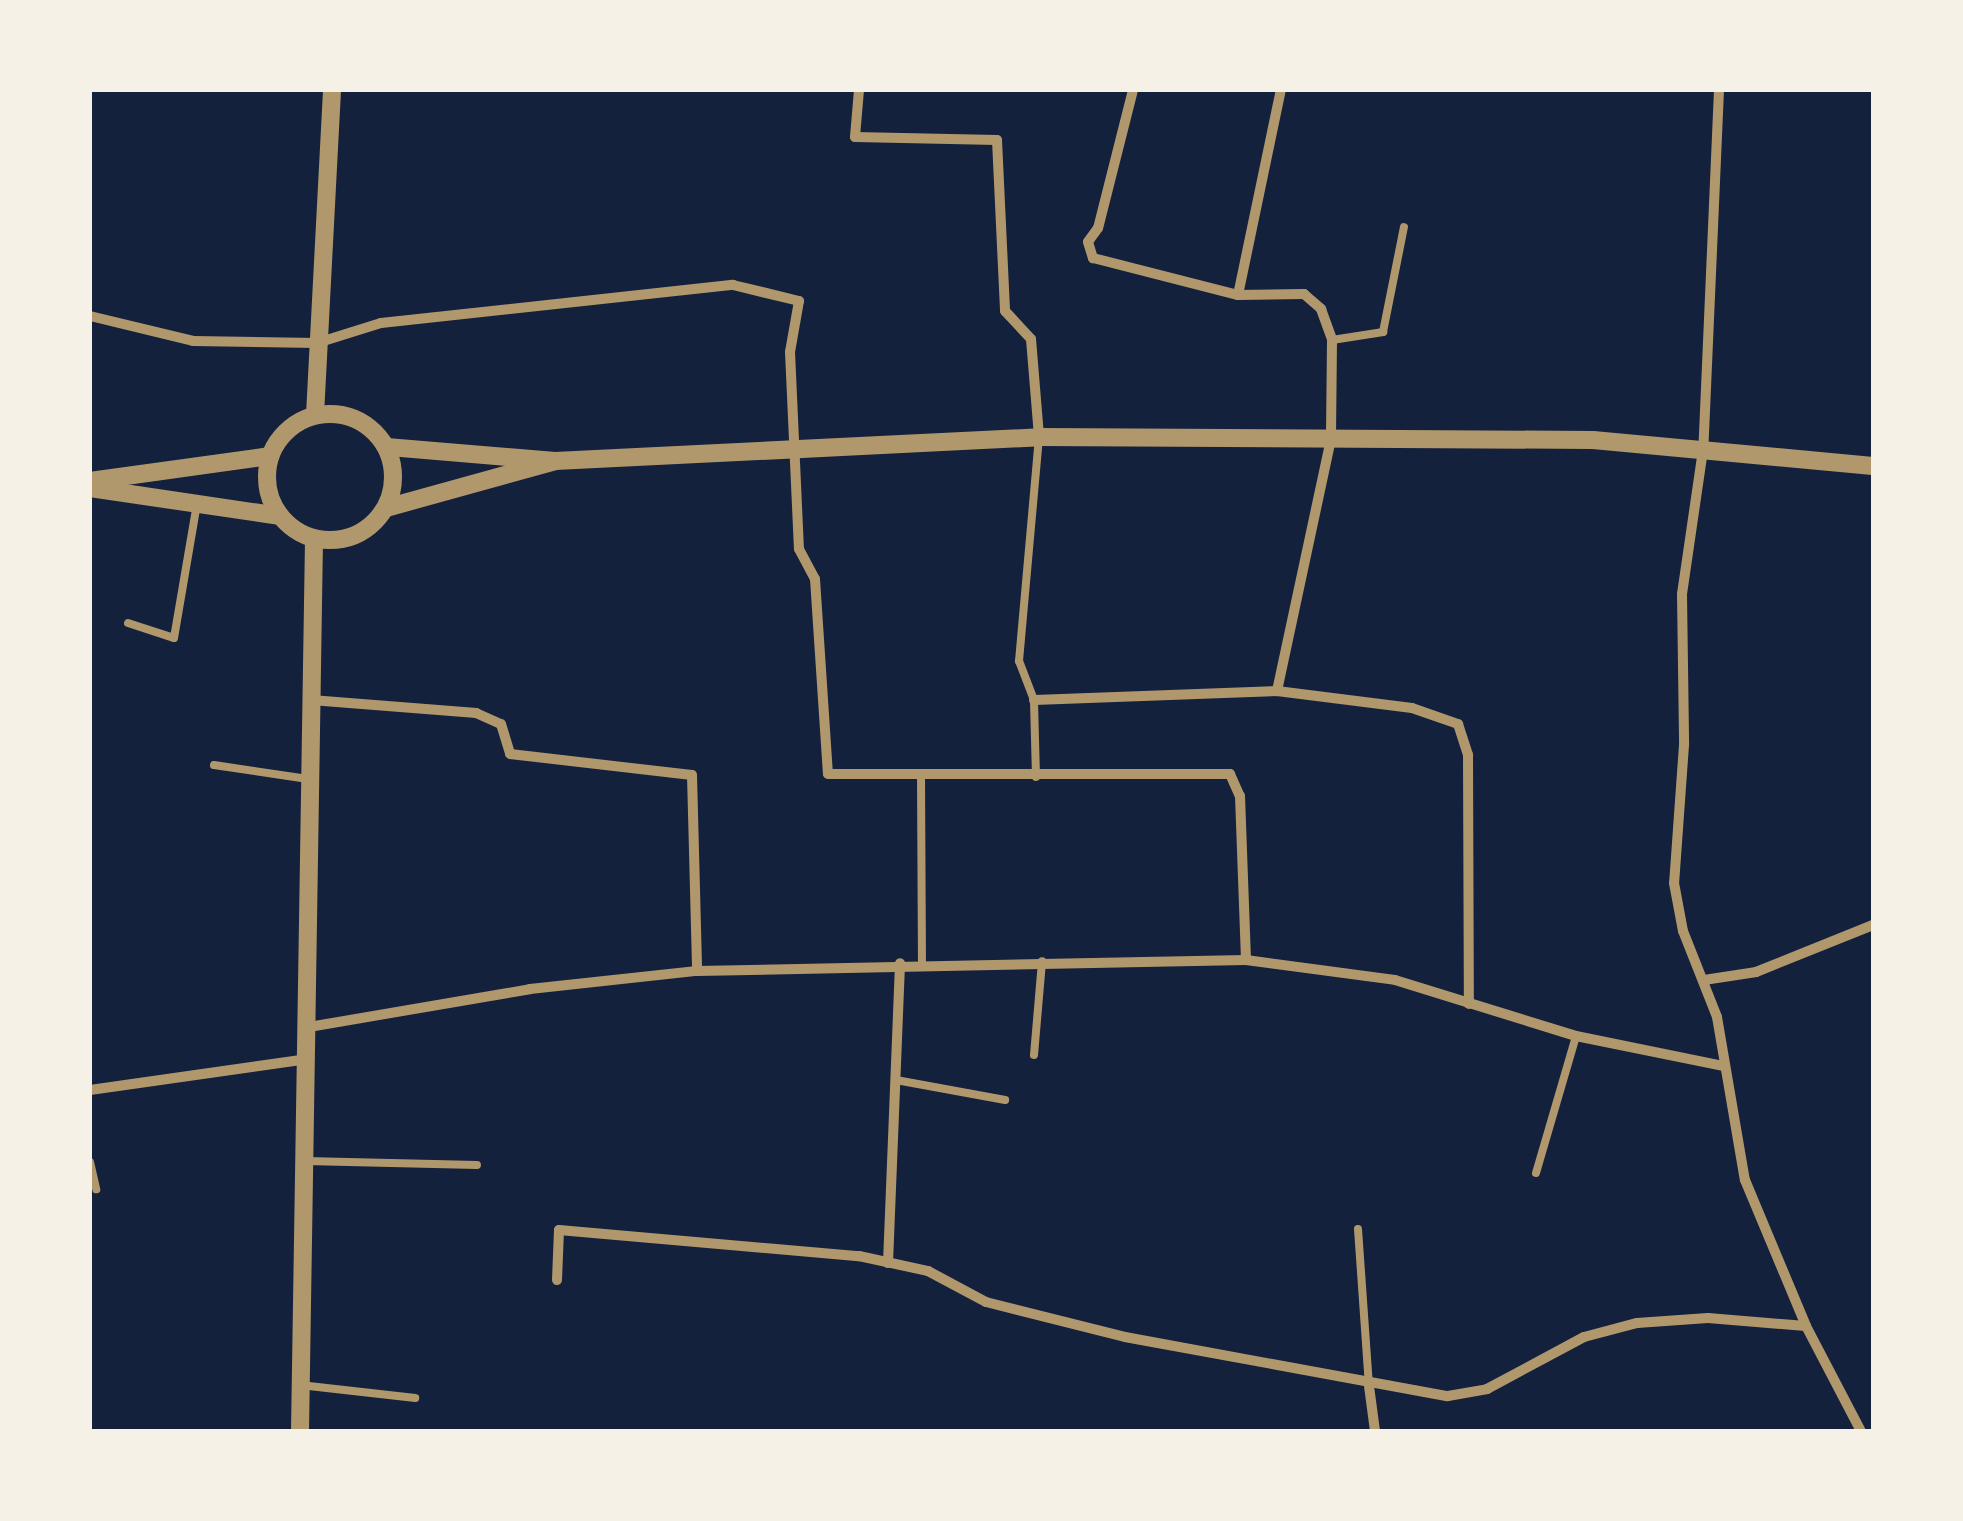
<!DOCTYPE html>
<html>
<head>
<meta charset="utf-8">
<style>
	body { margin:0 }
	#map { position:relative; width:1963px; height:1521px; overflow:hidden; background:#14213d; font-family:"Asap Condensed",sans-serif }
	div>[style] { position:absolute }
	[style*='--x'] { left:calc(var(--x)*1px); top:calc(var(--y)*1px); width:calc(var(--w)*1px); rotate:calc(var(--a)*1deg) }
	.service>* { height:8px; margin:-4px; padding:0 4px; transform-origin:4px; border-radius:4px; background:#b1986c }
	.minor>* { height:10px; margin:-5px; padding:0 5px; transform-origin:5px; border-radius:5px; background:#b1986c }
	.tertiary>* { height:18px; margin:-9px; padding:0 9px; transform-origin:9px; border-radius:9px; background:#b1986c }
	.tertiary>.ring { margin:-9px; padding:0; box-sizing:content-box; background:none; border:18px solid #b1986c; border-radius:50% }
	span { translate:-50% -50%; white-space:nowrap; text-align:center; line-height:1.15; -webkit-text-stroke:10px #f6f1e7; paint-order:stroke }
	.frame { position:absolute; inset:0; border:92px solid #f6f1e7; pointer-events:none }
</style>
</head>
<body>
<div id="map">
	<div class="service">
		<div style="--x:1332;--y:340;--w:52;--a:-8.9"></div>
		<div style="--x:1383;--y:332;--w:107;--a:-78.7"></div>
		<div style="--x:128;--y:623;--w:48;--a:18.1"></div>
		<div style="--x:174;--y:638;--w:136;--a:-80.3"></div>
		<div style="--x:214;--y:765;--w:95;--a:8.5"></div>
		<div style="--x:921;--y:776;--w:186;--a:89.7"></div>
		<div style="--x:1036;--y:777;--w:77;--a:-91.5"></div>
		<div style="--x:1034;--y:700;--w:42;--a:-111"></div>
		<div style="--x:1019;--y:661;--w:225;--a:-84.9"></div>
		<div style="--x:1034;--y:1055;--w:94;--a:-85.1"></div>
		<div style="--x:896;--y:1080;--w:111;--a:10.4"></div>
		<div style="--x:305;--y:1161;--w:172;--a:1.3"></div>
		<div style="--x:90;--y:1162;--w:28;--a:77"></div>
		<div style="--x:1536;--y:1173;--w:143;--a:-73.7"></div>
		<div style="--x:1358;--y:1229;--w:157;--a:86"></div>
		<div style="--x:300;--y:1385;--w:116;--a:6.4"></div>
	</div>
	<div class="minor">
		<div style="--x:859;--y:90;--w:47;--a:94.9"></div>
		<div style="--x:855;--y:137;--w:142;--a:1.2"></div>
		<div style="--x:997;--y:140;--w:171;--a:87.3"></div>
		<div style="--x:1005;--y:311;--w:38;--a:47"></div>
		<div style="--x:1031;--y:339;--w:98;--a:85.3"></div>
		<div style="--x:1133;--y:90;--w:142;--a:104.2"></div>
		<div style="--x:1098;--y:228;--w:17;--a:126"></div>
		<div style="--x:1088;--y:242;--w:17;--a:73"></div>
		<div style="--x:1093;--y:258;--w:150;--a:14.3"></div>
		<div style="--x:1238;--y:295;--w:66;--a:-0.9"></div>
		<div style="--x:1304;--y:294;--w:23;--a:41"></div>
		<div style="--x:1321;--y:309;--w:33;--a:70"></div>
		<div style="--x:1332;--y:340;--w:99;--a:90.6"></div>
		<div style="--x:1331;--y:439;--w:258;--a:102.1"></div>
		<div style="--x:1719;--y:90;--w:360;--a:92.5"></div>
		<div style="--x:1703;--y:450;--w:146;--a:98.3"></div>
		<div style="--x:1682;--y:594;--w:151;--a:89.2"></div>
		<div style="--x:1684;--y:745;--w:138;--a:94.1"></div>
		<div style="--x:1674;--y:883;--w:49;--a:79.4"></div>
		<div style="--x:1683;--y:931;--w:92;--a:68.4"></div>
		<div style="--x:1717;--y:1017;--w:165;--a:80.3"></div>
		<div style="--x:1745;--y:1180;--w:158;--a:67.3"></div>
		<div style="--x:1806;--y:1326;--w:119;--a:62.4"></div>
		<div style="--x:1238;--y:295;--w:209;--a:-78.2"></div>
		<div style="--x:90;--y:316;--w:106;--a:13.6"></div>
		<div style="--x:193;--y:341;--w:124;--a:0.9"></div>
		<div style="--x:317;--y:343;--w:67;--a:-17.4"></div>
		<div style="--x:381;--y:323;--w:354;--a:-6.2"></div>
		<div style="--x:733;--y:285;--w:68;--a:13.6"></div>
		<div style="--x:799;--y:301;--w:52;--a:100"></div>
		<div style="--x:790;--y:352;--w:197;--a:87.4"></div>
		<div style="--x:799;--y:549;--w:34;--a:62"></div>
		<div style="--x:815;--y:579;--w:195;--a:86.2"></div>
		<div style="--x:828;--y:774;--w:402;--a:0"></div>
		<div style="--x:1230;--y:774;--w:24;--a:66"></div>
		<div style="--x:1240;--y:796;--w:164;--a:87.9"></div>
		<div style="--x:311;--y:700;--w:166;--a:4.5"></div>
		<div style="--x:476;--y:713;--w:27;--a:24"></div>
		<div style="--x:501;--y:724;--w:31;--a:73"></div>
		<div style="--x:510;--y:754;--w:183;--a:6.6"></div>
		<div style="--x:692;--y:775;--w:196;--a:88.5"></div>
		<div style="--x:1034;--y:700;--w:243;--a:-2.1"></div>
		<div style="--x:1277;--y:691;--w:136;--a:7.2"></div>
		<div style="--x:1412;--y:708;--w:49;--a:19.2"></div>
		<div style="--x:1458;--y:724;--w:33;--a:72"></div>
		<div style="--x:1468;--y:755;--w:249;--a:89.8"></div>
		<div style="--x:1704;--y:980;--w:53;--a:-8.7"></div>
		<div style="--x:1756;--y:972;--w:126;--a:-21.9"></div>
		<div style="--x:303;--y:1028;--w:230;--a:-9.7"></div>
		<div style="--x:530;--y:989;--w:168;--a:-6.2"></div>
		<div style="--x:697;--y:971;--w:549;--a:-1.15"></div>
		<div style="--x:1246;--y:960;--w:150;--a:7.6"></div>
		<div style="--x:1395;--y:980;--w:189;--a:17.2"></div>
		<div style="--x:1576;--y:1036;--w:151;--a:11.5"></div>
		<div style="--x:90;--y:1090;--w:213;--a:-8.1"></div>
		<div style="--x:888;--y:1263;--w:300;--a:-87.7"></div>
		<div style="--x:557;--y:1280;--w:50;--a:-87.7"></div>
		<div style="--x:559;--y:1230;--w:301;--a:5"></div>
		<div style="--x:859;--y:1256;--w:71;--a:12.3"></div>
		<div style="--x:928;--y:1271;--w:66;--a:28.1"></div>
		<div style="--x:986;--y:1302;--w:143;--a:14.1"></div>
		<div style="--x:1125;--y:1337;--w:328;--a:10.4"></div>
		<div style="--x:1448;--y:1396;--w:40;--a:-10"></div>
		<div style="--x:1487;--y:1389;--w:110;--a:-28.2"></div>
		<div style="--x:1584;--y:1337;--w:55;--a:-14.8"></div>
		<div style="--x:1637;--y:1323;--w:71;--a:-4"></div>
		<div style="--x:1708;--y:1318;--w:98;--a:4.7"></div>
		<div style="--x:1369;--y:1386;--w:45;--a:82.4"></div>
	</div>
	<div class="tertiary">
		<div class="ring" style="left:267px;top:414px;width:108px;height:108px"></div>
		<div style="--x:315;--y:415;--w:325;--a:-87"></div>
		<div style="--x:555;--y:461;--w:485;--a:-2.8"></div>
		<div style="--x:1039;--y:437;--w:554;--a:0.31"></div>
		<div style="--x:1593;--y:440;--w:281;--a:5.3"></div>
		<div style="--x:90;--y:481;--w:182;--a:-7.9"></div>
		<div style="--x:90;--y:488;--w:191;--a:8.4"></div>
		<div style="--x:386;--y:508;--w:175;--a:-15.5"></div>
		<div style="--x:555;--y:461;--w:169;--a:-175.2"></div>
		<div style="--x:300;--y:1431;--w:892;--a:-89.1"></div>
	</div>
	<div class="frame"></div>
</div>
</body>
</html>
